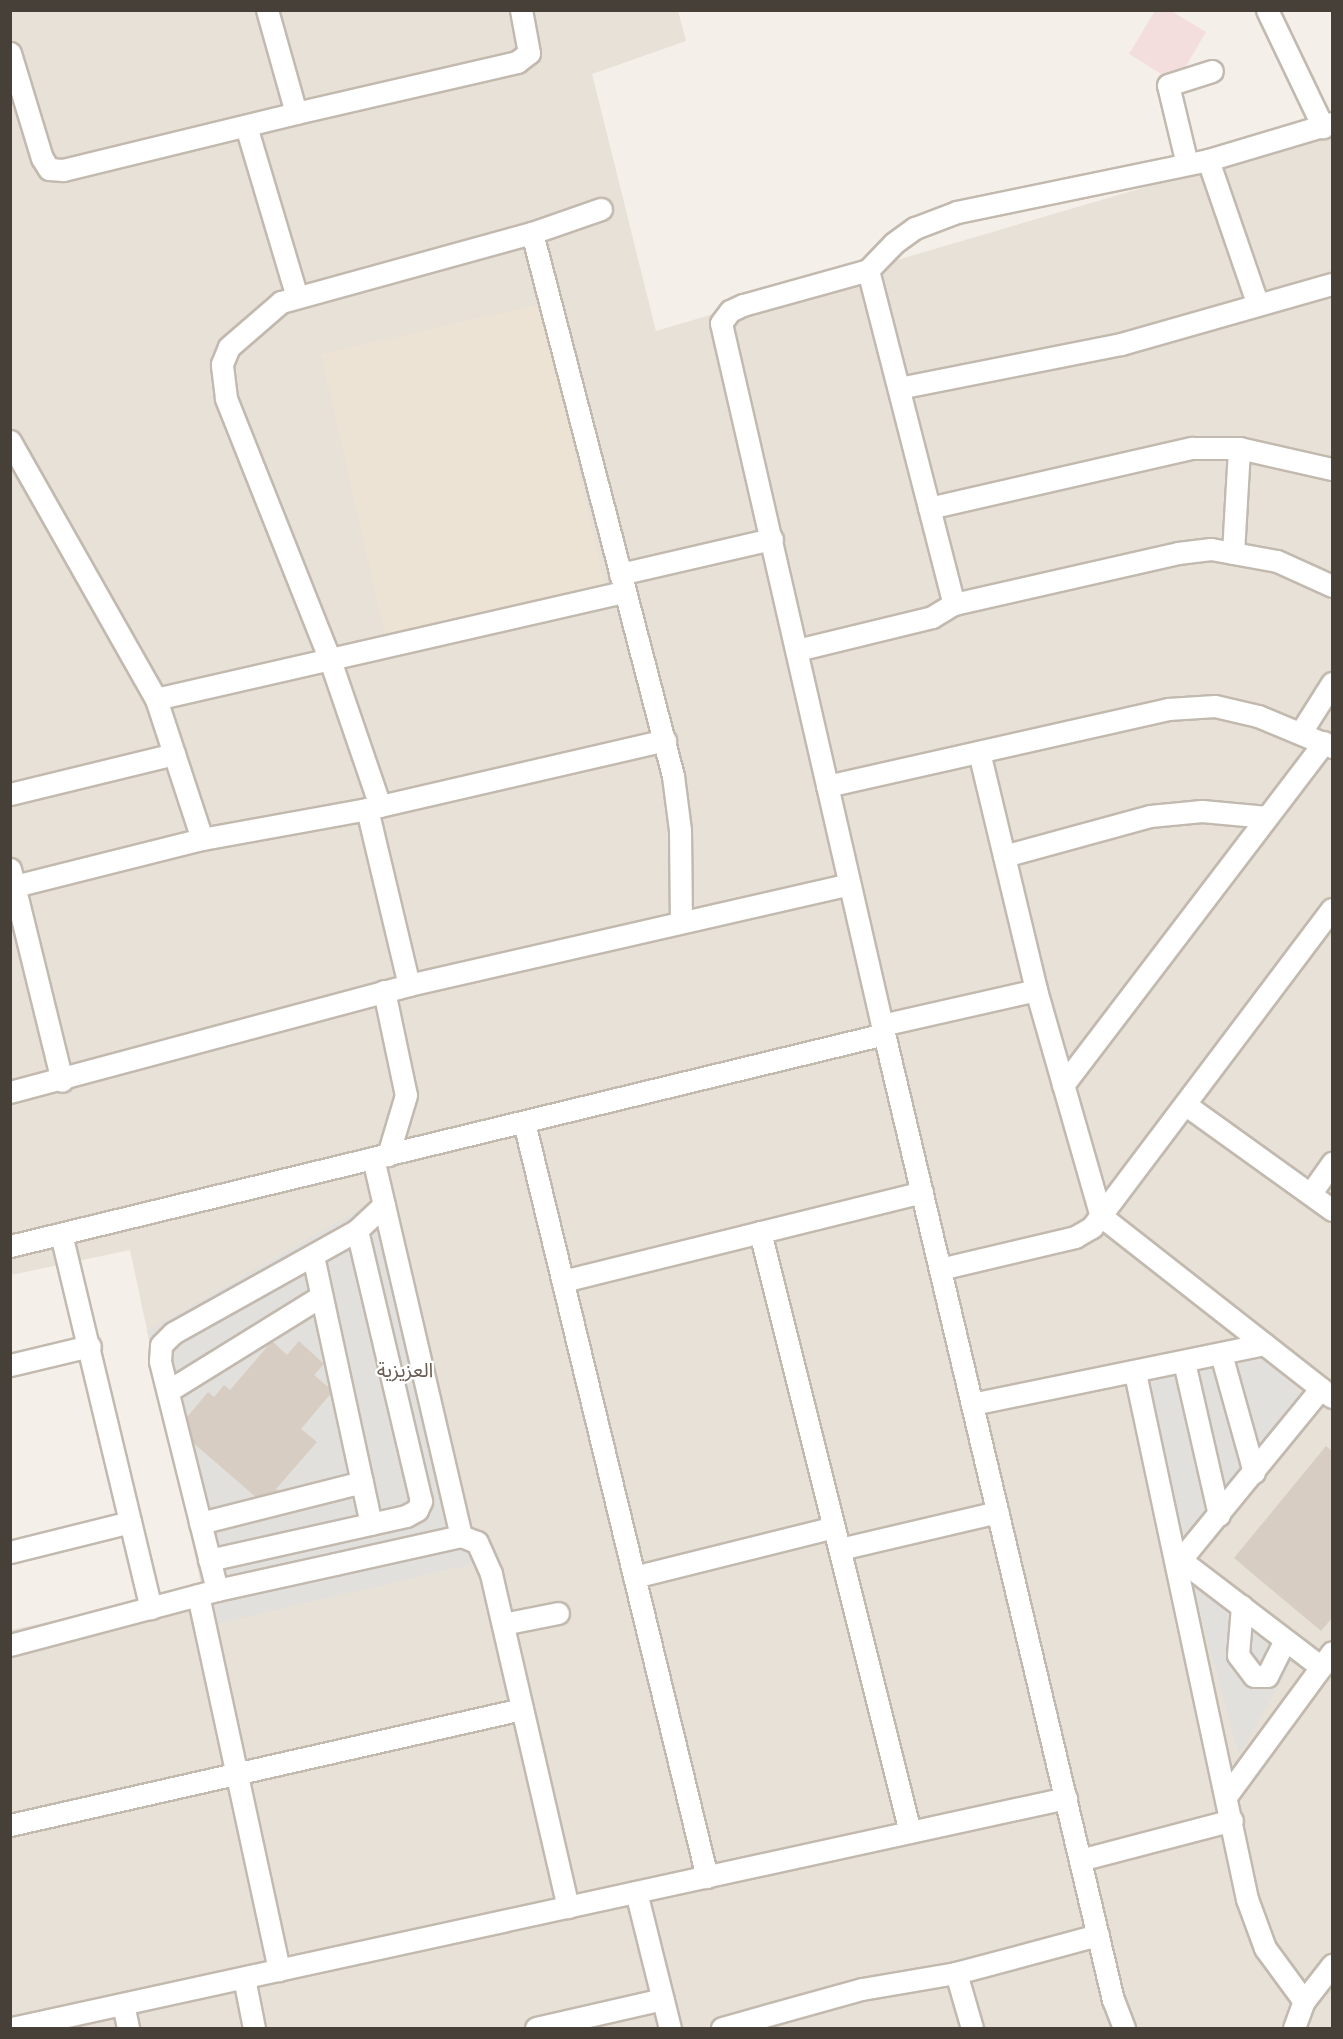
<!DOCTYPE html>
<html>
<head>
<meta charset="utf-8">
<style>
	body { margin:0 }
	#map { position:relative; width:1343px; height:2039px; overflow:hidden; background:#f4efe9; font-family:Figtree,"Noto Sans Arabic",sans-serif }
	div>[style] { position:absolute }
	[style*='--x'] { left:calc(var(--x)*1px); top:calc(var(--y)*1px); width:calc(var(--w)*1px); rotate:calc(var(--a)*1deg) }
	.residential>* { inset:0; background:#e7e1d7 }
	.education>* { inset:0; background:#ece3d4 }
	.medical>* { inset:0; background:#f3dedd }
	.parking>* { inset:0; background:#e2e0dd }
	.building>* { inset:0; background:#d8cdc2 }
	.roads { filter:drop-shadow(2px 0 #c2b9af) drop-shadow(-2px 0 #c2b9af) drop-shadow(0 2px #c2b9af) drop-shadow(0 -2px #c2b9af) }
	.minor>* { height:21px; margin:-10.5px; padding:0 10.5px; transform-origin:10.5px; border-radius:10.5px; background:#fff }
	span { translate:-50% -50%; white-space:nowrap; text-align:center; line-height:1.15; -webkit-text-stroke:4.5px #fff; paint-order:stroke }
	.neighbourhood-label { font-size:20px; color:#695c50 }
	.frame { position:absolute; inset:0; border:12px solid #474038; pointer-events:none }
</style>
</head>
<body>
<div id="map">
	<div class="residential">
		<div style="clip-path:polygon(11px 11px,678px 11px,686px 41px,592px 74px,656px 331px,1332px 132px,1332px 2028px,11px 2028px,10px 1630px,202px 1589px,130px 1250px,11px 1275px)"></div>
	</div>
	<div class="education">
		<div style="clip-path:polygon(541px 304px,606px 590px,386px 639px,321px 354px)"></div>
	</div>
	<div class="medical">
		<div style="clip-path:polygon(1155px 11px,1171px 11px,1206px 32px,1176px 83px,1129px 54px)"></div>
	</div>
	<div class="parking">
		<div style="clip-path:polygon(378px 1199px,473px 1564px,210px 1625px,147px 1331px)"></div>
		<div style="clip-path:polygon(1262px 1356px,1305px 1397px,1180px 1542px,1140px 1379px)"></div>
		<div style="clip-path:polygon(1190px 1577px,1298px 1652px,1239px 1755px)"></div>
	</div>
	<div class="building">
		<div style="clip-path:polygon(272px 1341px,287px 1355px,299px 1341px,324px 1364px,314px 1375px,333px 1391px,301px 1429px,317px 1442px,276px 1489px,284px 1496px,272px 1511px,177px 1429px,208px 1392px,214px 1397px,224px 1385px,230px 1390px)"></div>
		<div style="clip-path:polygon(1326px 1446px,1332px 1451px,1332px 1618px,1321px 1631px,1234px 1558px)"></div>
	</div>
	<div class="roads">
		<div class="minor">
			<div style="--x:1267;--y:10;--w:130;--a:64.4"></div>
			<div style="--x:10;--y:53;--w:110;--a:73.1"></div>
			<div style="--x:42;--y:158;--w:13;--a:58"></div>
			<div style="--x:49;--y:169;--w:14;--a:4"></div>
			<div style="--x:63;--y:170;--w:240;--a:-13.7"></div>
			<div style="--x:296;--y:113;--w:107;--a:-105.7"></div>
			<div style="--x:296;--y:113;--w:227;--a:-13"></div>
			<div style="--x:517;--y:62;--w:15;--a:-37"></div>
			<div style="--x:529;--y:53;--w:44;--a:-100.5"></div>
			<div style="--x:246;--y:126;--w:178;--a:73.4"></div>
			<div style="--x:1208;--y:160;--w:153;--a:71"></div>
			<div style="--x:1187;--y:164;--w:81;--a:-103.5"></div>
			<div style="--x:1168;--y:85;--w:46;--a:-17.7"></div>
			<div style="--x:532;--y:233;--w:561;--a:75.44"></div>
			<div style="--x:673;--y:776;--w:54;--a:82.6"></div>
			<div style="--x:680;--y:830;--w:91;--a:89.4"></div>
			<div style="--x:868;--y:270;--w:345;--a:75.6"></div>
			<div style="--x:954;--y:604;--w:230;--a:-12.8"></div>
			<div style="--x:1178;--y:553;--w:33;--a:-7"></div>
			<div style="--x:1211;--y:549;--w:67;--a:10.3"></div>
			<div style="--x:1277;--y:561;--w:60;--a:24.4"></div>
			<div style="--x:899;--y:388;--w:226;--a:-11.2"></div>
			<div style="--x:1121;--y:344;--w:219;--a:-15.9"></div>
			<div style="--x:10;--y:441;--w:296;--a:60.5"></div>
			<div style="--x:156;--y:699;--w:147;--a:71.8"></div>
			<div style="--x:929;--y:508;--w:270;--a:-12.9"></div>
			<div style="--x:1192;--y:448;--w:47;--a:0"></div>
			<div style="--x:1239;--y:448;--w:95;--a:12.7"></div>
			<div style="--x:1233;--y:553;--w:105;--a:-86.7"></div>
			<div style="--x:620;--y:574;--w:156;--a:-13"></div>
			<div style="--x:797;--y:650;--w:139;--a:-13.7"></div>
			<div style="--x:932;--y:617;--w:26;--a:-31"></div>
			<div style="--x:156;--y:699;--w:481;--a:-12.9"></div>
			<div style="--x:1301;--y:732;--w:58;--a:-57.7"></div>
			<div style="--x:979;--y:752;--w:245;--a:76.5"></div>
			<div style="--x:1036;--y:990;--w:235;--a:74"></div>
			<div style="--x:1101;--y:1216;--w:293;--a:38.1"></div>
			<div style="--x:827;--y:786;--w:350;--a:-12.7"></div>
			<div style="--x:1168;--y:709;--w:47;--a:-3.7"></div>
			<div style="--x:1215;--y:706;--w:44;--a:13.1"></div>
			<div style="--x:1258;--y:716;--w:80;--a:22.7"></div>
			<div style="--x:10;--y:794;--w:169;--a:-13.7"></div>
			<div style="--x:380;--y:806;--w:154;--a:-108.9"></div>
			<div style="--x:330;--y:660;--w:282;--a:-111.7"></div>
			<div style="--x:226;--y:398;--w:34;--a:-97"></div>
			<div style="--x:222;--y:364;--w:18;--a:-68"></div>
			<div style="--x:229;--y:347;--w:69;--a:-40.9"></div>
			<div style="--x:281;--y:302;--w:260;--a:-15.4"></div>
			<div style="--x:532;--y:233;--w:73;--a:-19.2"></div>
			<div style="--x:367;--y:809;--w:181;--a:76.6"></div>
			<div style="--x:1004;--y:856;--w:151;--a:-15.3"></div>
			<div style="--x:1150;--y:816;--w:52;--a:-5.5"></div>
			<div style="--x:1202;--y:811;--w:65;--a:5.3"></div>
			<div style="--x:10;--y:869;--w:218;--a:76.2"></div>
			<div style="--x:15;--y:886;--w:193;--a:-14.1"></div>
			<div style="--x:202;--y:839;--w:168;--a:-10.3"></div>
			<div style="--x:367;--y:809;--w:306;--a:-13"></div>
			<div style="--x:384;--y:991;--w:106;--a:78.1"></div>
			<div style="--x:406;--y:1095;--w:63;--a:106.7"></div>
			<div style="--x:882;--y:1025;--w:158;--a:-12.8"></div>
			<div style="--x:1063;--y:1085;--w:431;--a:-52.7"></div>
			<div style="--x:10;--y:1092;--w:413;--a:-15"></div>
			<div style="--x:409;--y:985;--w:451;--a:-12.9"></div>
			<div style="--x:1186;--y:1105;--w:180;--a:35.7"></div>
			<div style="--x:524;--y:1122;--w:777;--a:76.38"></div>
			<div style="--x:373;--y:1158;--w:388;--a:76.9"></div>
			<div style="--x:1311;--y:1193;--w:37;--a:-55"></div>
			<div style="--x:760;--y:1232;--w:618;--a:75.96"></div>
			<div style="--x:61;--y:1234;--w:385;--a:76.5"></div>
			<div style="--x:10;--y:1246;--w:899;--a:-13.63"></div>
			<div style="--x:313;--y:1256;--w:274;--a:77.8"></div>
			<div style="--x:940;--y:1269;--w:139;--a:-13.3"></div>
			<div style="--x:1075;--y:1237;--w:20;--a:-30"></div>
			<div style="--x:1092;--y:1227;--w:398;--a:-53"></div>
			<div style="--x:563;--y:1281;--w:370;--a:-13.9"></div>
			<div style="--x:1221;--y:1354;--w:123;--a:74.4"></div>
			<div style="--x:1184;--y:1362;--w:157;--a:77.1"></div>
			<div style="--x:10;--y:1365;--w:82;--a:-13.4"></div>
			<div style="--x:1135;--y:1373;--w:538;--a:77.98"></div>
			<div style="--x:1247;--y:1899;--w:52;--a:69.8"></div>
			<div style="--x:1265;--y:1948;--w:66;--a:53.7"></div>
			<div style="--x:168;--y:1391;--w:180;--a:-31.8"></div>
			<div style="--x:972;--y:1404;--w:298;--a:-11.6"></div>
			<div style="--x:200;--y:1523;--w:167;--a:-14.2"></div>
			<div style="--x:840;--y:1549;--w:162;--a:-13.2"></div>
			<div style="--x:10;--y:1552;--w:124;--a:-14"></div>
			<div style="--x:209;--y:1560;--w:202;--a:-12.6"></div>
			<div style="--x:406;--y:1516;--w:13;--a:-29"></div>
			<div style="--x:417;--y:1510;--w:10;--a:-66"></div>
			<div style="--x:421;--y:1501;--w:278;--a:-103.3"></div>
			<div style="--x:1182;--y:1561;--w:175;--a:37.3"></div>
			<div style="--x:1177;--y:1564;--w:227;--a:-50.7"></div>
			<div style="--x:634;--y:1577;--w:206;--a:-14"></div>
			<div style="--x:217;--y:1590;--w:236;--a:-104"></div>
			<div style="--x:160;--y:1361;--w:16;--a:-86"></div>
			<div style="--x:161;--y:1345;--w:17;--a:-45"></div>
			<div style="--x:173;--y:1333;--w:211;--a:-29.2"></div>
			<div style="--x:357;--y:1230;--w:37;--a:-43"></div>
			<div style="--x:198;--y:1595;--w:384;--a:77.8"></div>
			<div style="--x:1242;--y:1606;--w:49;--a:94.7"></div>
			<div style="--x:1238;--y:1655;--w:26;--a:53"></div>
			<div style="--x:1254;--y:1676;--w:13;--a:0"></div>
			<div style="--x:1267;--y:1676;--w:40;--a:-63.4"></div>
			<div style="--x:503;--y:1624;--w:56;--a:-11.3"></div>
			<div style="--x:10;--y:1645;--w:214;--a:-14.9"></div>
			<div style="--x:217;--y:1590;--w:121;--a:-12.4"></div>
			<div style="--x:335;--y:1564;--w:129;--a:-12.5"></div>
			<div style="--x:461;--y:1536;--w:17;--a:21"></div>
			<div style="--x:477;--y:1542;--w:35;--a:66"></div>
			<div style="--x:491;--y:1574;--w:342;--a:77"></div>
			<div style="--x:1227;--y:1795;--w:177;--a:-53.7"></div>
			<div style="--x:10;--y:1825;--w:525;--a:-12.77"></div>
			<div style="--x:1080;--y:1860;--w:157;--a:-14.7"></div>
			<div style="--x:636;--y:1892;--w:140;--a:76"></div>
			<div style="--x:956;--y:1973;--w:57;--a:73.8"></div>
			<div style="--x:244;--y:1978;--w:51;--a:78.7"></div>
			<div style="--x:123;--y:2004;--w:25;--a:78"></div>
			<div style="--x:12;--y:2028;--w:1079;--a:-12.31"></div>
			<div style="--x:536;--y:2028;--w:130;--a:-12.9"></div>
			<div style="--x:722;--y:2028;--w:145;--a:-15.6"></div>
			<div style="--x:862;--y:1989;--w:95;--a:-9.7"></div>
			<div style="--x:956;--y:1973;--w:147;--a:-15"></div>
			<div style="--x:1124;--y:2028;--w:30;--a:-111"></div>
			<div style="--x:1113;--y:2000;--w:1002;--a:-103.33"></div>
			<div style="--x:882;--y:1025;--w:720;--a:-102.92"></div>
			<div style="--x:721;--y:323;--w:15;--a:-53"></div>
			<div style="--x:730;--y:311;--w:14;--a:-25"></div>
			<div style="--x:743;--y:305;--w:130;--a:-15.6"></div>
			<div style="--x:868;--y:270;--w:37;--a:-46"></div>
			<div style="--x:894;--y:243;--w:26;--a:-36"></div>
			<div style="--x:915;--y:228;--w:45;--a:-20.9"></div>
			<div style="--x:957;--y:212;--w:256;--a:-11.7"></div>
			<div style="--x:1208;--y:160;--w:129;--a:-16.6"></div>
			<div style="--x:1294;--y:2028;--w:29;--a:-70"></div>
			<div style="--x:1304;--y:2001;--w:46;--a:-52.1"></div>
		</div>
	</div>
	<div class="neighbourhood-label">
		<span style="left:405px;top:1370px">العزيزية</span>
	</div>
	<div class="frame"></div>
</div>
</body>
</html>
